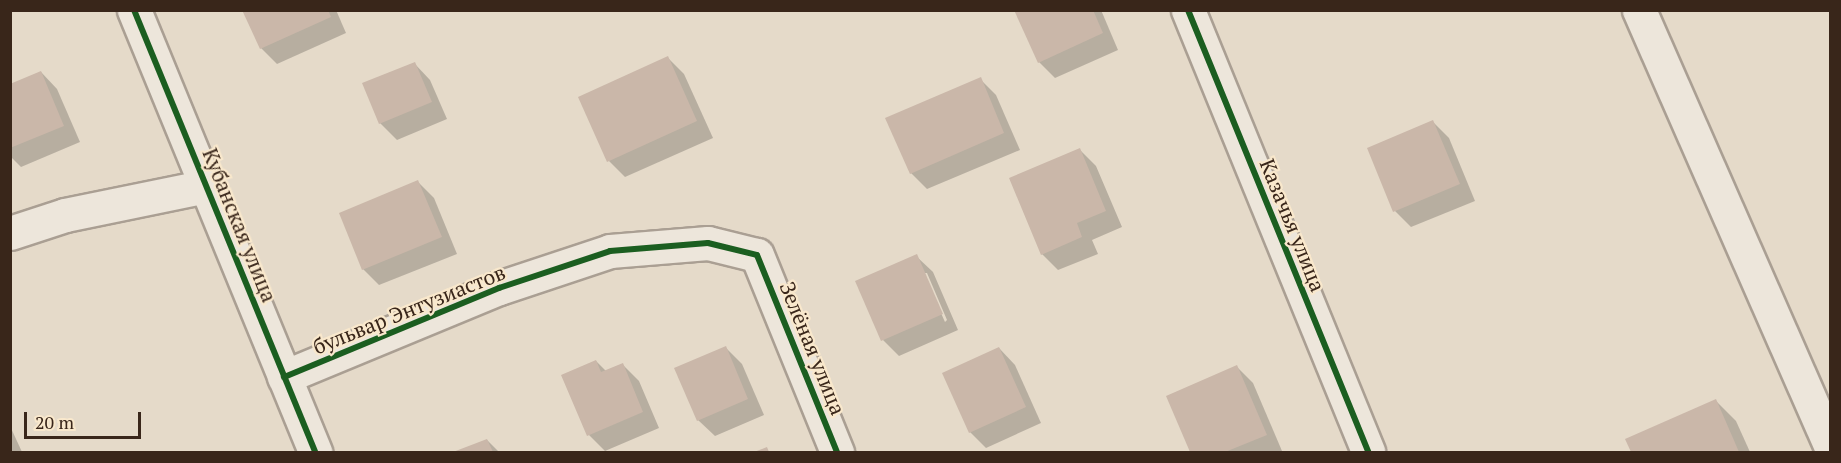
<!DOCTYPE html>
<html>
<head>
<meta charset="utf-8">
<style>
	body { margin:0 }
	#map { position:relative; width:1841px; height:463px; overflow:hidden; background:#e5dac9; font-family:"PT Serif",serif }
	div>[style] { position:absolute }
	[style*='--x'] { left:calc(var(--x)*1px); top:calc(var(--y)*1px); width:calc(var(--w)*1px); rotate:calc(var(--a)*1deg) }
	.shadow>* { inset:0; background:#0003 }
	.building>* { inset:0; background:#cab7a9 }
	.roads { filter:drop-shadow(2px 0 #aa9f93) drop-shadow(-2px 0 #aa9f93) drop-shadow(0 2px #aa9f93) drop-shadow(0 -2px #aa9f93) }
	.minor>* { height:33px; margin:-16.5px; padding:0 16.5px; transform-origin:16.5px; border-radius:16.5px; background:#ede6db }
	.cycleway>* { height:6px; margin:-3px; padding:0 3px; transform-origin:3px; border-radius:3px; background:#1b5e20 }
	span { translate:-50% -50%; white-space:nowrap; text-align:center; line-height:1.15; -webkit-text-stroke:4.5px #f9e8cc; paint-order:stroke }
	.street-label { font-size:21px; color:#39261a }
	.frame { position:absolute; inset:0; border:12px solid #39261a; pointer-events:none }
	.scale { position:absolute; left:24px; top:412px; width:117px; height:27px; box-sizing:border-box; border:3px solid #39261a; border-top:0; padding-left:8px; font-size:18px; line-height:21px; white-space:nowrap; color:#39261a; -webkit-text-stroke:4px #f9e8cc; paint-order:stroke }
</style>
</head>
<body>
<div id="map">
	<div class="shadow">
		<div style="clip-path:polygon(244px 10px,336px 10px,346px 33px,277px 64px,261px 48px)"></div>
		<div style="clip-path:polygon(1016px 10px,1101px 10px,1118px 50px,1055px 78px,1039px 62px)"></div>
		<div style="clip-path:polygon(668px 58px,684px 74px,713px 138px,625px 177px,609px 161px)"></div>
		<div style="clip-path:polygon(414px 63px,430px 80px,447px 119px,397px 140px,380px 123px,364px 84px)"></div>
		<div style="clip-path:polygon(41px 72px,57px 89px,80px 142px,21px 167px,10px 156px,10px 85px)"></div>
		<div style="clip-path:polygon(980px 79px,996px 95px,1020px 150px,927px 189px,911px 173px)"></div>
		<div style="clip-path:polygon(1433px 122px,1449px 138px,1475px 201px,1411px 227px,1395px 211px)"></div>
		<div style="clip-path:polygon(1080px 150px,1096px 166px,1122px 227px,1092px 240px,1098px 254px,1058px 270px,1042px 254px)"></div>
		<div style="clip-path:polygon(418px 182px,434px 198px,457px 254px,379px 285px,363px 269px)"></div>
		<div style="clip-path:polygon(evenodd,916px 256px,933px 272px,958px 330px,899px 356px,883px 340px,916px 256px,923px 273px,927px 273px,947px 320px,945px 322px,923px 273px)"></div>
		<div style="clip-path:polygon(726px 348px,742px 364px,764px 415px,715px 436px,698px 420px)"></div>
		<div style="clip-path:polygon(999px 348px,1015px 365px,1041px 423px,986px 448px,970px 432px)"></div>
		<div style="clip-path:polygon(596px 361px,606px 371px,622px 364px,639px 381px,659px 428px,605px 451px,589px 435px)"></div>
		<div style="clip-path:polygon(1237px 367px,1253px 383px,1282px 451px,1191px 452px,1168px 396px)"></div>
		<div style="clip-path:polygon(1716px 401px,1736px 421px,1750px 452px,1633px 452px,1627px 439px)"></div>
		<div style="clip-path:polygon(10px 426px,22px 452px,10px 452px)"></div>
		<div style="clip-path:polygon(487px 440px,499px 452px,457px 452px)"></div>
	</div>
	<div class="building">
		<div style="clip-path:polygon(242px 10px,328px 10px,331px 17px,260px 49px)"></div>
		<div style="clip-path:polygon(1014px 10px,1093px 10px,1103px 33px,1038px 63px)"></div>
		<div style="clip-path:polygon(668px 56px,697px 121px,607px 162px,578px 97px)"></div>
		<div style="clip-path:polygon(415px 62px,432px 102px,379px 124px,362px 83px)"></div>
		<div style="clip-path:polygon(41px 71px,64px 126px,10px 148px,10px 84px)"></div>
		<div style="clip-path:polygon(981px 77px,1004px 133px,910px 174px,885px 118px)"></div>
		<div style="clip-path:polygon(1433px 120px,1460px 184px,1393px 212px,1367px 148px)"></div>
		<div style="clip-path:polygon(1080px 148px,1106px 211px,1077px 223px,1082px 237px,1041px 255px,1009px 178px)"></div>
		<div style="clip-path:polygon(418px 180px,442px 237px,362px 270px,339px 213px)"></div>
		<div style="clip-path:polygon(917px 254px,943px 314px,881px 341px,855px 281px)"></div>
		<div style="clip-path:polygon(726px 346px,748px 399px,697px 421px,674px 368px)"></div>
		<div style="clip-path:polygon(999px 347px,1026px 407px,969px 433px,942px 373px)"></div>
		<div style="clip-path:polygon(596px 360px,601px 372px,623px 363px,643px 412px,587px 436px,561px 375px)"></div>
		<div style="clip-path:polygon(1237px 365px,1267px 435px,1225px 452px,1190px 452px,1166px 396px)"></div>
		<div style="clip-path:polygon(1716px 399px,1739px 452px,1631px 452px,1625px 439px)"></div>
		<div style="clip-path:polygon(487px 439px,493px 452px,453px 452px)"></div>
		<div style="clip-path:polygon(767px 447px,769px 452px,754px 452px)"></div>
	</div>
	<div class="roads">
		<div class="minor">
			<div style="--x:134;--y:10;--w:478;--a:67.7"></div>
			<div style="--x:1188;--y:10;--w:477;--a:67.8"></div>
			<div style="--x:1639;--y:10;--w:476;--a:66.3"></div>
			<div style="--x:10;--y:233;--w:58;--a:-18.1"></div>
			<div style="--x:65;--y:215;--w:144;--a:-11.6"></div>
			<div style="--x:284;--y:377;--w:233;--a:-22.5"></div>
			<div style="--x:499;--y:288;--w:117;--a:-18.4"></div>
			<div style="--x:610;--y:251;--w:98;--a:-4.7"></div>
			<div style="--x:708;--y:243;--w:50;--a:13.8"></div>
			<div style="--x:757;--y:255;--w:213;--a:67.9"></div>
		</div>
	</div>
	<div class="cycleway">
		<div style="--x:134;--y:10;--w:478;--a:67.7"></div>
		<div style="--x:1188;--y:10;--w:477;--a:67.8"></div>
		<div style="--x:284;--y:377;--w:233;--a:-22.5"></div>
		<div style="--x:499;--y:288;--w:117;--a:-18.4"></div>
		<div style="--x:610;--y:251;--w:98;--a:-4.7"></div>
		<div style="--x:708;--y:243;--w:50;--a:13.8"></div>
		<div style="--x:757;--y:255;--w:213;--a:67.9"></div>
	</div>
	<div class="street-label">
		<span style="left:240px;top:225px;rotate:68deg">Кубанская улица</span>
		<span style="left:1293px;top:225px;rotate:68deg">Казачья улица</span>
		<span style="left:409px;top:309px;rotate:-22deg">бульвар Энтузиастов</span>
		<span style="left:813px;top:348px;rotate:68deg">Зелёная улица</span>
	</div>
	<div class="frame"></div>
	<div class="scale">20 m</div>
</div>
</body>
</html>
